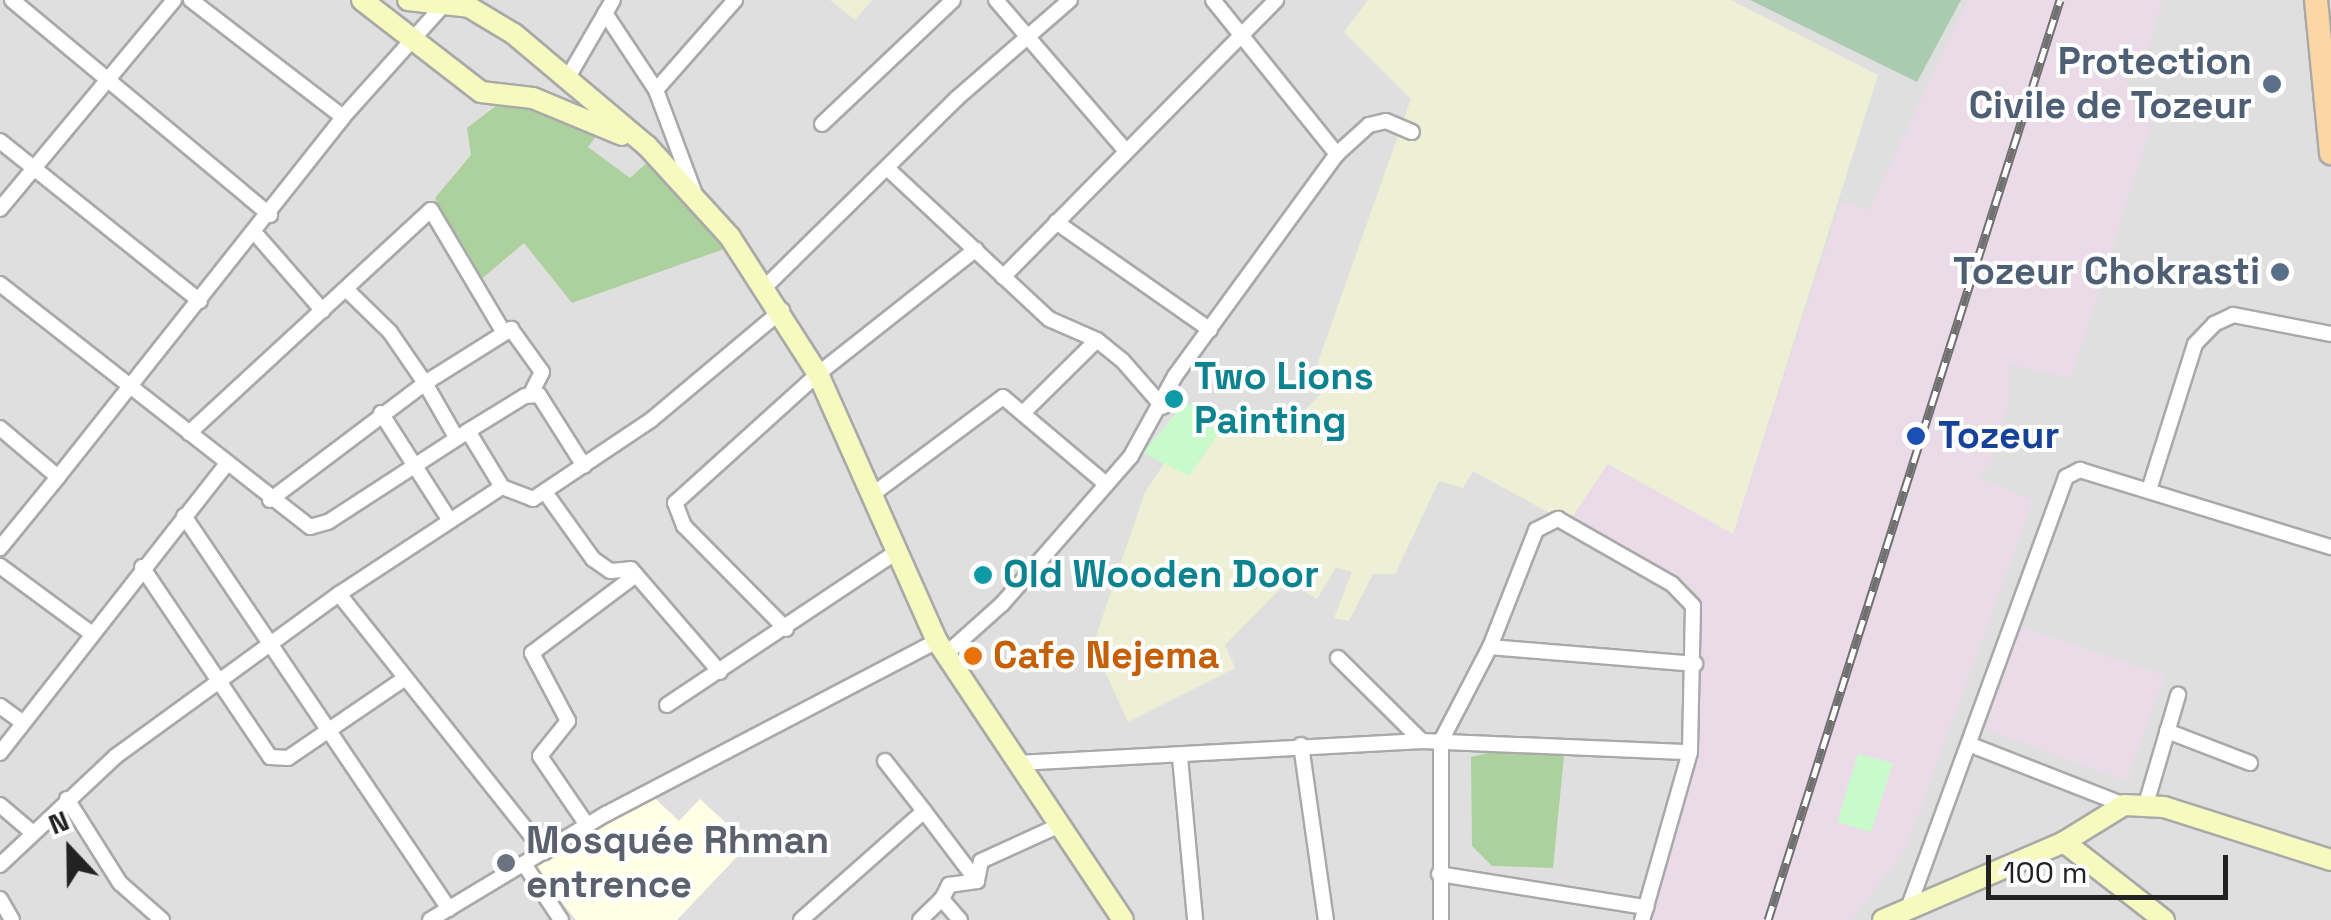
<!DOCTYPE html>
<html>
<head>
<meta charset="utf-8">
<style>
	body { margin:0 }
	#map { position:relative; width:2331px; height:920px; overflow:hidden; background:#f2efe9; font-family:"Space Grotesk",sans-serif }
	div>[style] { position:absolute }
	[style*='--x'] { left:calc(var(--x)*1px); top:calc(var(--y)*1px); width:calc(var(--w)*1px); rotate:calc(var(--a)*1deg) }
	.residential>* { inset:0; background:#e0dfdf }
	.industrial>* { inset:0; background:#ebdbe8 }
	.education>* { inset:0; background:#ffffe5 }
	.farmland>* { inset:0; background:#eef0d5 }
	.forest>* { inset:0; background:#add19e }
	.cemetery>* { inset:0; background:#aacbaf }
	.park>* { inset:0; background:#c8facc }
	.roads { filter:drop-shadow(2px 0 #a9a9a9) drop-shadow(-2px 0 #a9a9a9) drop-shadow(0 2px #a9a9a9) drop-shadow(0 -2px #a9a9a9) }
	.street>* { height:14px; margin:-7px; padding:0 7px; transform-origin:7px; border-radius:7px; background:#fff }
	.secondary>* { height:20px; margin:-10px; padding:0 10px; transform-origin:10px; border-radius:10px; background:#f7fabf }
	.primary>* { height:22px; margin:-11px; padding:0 11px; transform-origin:11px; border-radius:11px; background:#fcd6a4 }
	.rail>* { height:9px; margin-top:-4.5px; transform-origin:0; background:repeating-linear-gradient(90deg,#fff 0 15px,#707070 0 30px); box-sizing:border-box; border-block:2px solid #707070 }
	.dots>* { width:28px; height:28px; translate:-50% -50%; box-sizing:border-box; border:5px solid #fff; border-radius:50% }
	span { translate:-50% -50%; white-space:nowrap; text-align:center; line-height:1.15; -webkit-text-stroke:8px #fff; paint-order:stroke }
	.service-label { font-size:38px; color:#4e5e75; font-weight:700 }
	.right { translate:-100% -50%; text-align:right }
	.culture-label { font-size:38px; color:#0d838f; font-weight:700 }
	.left { translate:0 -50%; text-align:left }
	.transit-label { font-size:38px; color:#164399; font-weight:700 }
	.food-label { font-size:38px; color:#c56008; font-weight:700 }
	.worship-label { font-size:38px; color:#5b616d; font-weight:700 }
	.north { position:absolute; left:20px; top:800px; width:100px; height:100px; -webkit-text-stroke:8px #fff; paint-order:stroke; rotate:338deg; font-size:28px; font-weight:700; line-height:40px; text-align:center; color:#222 }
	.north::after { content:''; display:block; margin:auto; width:35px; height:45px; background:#222; clip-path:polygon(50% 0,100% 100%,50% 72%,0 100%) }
	.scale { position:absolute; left:1986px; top:855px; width:242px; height:45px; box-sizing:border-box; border:5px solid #222; border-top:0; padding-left:12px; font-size:30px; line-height:35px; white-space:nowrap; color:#222; -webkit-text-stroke:8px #fff; paint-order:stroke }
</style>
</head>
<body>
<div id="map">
	<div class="residential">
		<div style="clip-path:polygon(0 0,2331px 0,2331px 920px,0 920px)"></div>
	</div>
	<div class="industrial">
		<div style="clip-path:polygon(1968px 0,2162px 0,2148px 51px,2127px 82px,2154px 116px,2071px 378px,2009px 364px,2009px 402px,1989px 465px,1975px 476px,2033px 501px,1905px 850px,1851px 920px,1652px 920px,1684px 765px,1698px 590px,1568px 523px,1608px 463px,1733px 533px,1841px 202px,1869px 210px)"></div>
		<div style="clip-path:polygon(2021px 627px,2165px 676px,2126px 781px,1985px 729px)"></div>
	</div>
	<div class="education">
		<div style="clip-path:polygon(642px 786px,679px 821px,700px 799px,749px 844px,677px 920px,576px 920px,529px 861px)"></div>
	</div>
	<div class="farmland">
		<div style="clip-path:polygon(830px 0,872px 0,855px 20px)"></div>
		<div style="clip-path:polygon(1368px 0,1731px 0,1878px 75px,1733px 534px,1608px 464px,1568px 523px,1473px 471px,1463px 488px,1439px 481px,1395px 574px,1373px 574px,1349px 621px,1334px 618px,1352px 572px,1336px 567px,1317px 599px,1288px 581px,1225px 645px,1235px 668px,1128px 722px,1093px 645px,1145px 492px,1166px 461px,1189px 476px,1230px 416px,1282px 433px,1324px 391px,1318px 362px,1411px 99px,1344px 32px)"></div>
	</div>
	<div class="forest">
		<div style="clip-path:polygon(514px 92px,601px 130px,588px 147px,630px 178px,651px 159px,724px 249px,572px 303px,524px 243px,478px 282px,435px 198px,471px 155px,467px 128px)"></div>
		<div style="clip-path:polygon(1500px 750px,1564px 756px,1553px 868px,1492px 866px,1472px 846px,1471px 757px)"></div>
	</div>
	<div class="cemetery">
		<div style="clip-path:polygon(1750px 0,1961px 0,1917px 82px)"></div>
	</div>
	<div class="park">
		<div style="clip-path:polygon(1199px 401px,1230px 416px,1189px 476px,1143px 453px,1181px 407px)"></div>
		<div style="clip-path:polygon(1858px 754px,1893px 763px,1871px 832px,1837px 822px)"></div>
	</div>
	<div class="roads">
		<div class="street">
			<div style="--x:12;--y:0;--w:336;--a:39.8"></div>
			<div style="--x:191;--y:0;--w:192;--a:37.6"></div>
			<div style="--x:996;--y:0;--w:199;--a:49.3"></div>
			<div style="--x:1213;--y:0;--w:198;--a:51.2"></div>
			<div style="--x:1337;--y:154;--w:43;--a:-42.2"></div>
			<div style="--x:1369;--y:125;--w:17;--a:-13"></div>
			<div style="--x:1386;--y:121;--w:28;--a:23"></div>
			<div style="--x:605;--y:13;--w:92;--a:56.5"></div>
			<div style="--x:567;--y:79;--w:91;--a:-59.8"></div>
			<div style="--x:822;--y:124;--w:180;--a:-43.4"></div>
			<div style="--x:0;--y:141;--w:256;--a:38.7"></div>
			<div style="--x:887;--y:168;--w:221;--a:43"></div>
			<div style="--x:1049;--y:319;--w:52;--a:23.6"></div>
			<div style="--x:1097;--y:340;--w:32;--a:39"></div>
			<div style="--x:1122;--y:360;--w:62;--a:48.9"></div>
			<div style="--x:696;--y:197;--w:114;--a:-110.5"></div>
			<div style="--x:656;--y:90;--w:120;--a:-48.7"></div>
			<div style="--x:0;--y:209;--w:272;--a:-50.2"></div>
			<div style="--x:1056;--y:222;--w:188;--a:35"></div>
			<div style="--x:255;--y:233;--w:103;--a:48.9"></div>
			<div style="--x:1003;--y:277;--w:389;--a:-45.4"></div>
			<div style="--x:0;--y:284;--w:394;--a:38.1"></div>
			<div style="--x:310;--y:527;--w:19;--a:-16"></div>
			<div style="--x:328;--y:522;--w:167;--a:-33"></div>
			<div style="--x:468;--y:431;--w:66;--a:58.7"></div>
			<div style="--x:502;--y:487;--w:33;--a:21"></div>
			<div style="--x:533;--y:499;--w:142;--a:-33.8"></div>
			<div style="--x:651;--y:420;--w:171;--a:-40"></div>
			<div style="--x:766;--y:286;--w:267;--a:-44.5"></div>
			<div style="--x:956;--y:99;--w:151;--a:-41"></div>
			<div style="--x:1025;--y:411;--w:101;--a:-44.6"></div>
			<div style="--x:381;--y:413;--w:128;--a:57.4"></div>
			<div style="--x:0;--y:428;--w:76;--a:40.2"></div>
			<div style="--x:58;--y:477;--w:92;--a:129.2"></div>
			<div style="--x:468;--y:431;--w:67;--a:-31.6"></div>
			<div style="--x:525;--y:396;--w:14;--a:-4"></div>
			<div style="--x:539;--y:395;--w:84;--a:57.6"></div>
			<div style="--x:189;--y:433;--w:329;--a:-42.7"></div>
			<div style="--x:431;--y:210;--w:143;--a:59.3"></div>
			<div style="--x:456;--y:437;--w:62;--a:-119.9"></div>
			<div style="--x:425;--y:383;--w:102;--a:-32.1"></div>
			<div style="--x:511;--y:329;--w:53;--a:54.2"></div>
			<div style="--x:542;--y:372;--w:25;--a:117"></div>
			<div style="--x:58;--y:477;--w:459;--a:-51.6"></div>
			<div style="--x:343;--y:117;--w:156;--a:-48.1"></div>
			<div style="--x:2149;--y:490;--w:153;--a:-72.5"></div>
			<div style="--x:2195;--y:344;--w:28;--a:-46"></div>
			<div style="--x:2214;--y:324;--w:21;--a:-25"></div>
			<div style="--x:2233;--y:315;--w:100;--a:11"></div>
			<div style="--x:545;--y:492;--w:82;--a:54.4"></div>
			<div style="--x:593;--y:559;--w:21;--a:35"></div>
			<div style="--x:610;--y:571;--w:21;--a:-5"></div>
			<div style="--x:631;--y:569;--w:136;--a:49.2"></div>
			<div style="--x:873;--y:494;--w:162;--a:-36.7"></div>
			<div style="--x:1003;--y:397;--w:135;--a:40.2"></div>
			<div style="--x:270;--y:500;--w:194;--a:-37"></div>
			<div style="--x:425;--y:383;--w:62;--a:-124.5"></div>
			<div style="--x:390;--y:332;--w:62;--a:-135.7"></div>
			<div style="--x:184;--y:516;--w:474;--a:56"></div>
			<div style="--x:0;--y:566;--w:113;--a:36.4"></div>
			<div style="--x:142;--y:567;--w:229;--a:56"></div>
			<div style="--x:270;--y:757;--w:18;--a:3"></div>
			<div style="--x:288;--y:758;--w:140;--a:-34.3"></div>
			<div style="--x:339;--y:594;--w:195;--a:-33.3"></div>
			<div style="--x:786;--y:629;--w:145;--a:-134.7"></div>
			<div style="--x:684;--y:526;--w:25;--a:-111"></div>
			<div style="--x:675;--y:503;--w:193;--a:-42.1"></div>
			<div style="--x:818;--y:374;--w:201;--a:-38.3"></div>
			<div style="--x:1490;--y:647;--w:206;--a:4.7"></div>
			<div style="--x:946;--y:654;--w:75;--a:-41.8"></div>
			<div style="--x:1002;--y:604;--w:196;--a:-48.9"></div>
			<div style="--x:1131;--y:456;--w:91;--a:-61.2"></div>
			<div style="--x:1175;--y:376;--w:275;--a:-53.9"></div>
			<div style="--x:1338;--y:658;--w:118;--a:44.7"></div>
			<div style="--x:667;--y:705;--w:275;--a:-33.7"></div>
			<div style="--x:0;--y:706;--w:27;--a:36"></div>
			<div style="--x:2167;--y:731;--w:89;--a:21.1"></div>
			<div style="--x:1301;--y:745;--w:177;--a:81.9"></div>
			<div style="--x:1971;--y:745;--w:164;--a:21.4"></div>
			<div style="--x:0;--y:753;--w:366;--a:-51.9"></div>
			<div style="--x:1180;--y:757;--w:164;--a:84.7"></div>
			<div style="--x:885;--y:761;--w:63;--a:52"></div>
			<div style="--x:1018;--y:763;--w:405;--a:-3.1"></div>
			<div style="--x:1422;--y:741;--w:268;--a:2.4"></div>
			<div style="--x:67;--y:799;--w:99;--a:57.8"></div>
			<div style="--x:120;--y:883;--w:56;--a:41.4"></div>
			<div style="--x:2146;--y:804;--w:114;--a:-73.6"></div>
			<div style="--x:0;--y:805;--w:43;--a:40.3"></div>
			<div style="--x:587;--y:825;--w:83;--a:-124.3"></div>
			<div style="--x:540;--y:756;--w:45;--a:-51.3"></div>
			<div style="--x:568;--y:721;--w:77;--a:-117.9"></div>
			<div style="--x:532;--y:653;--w:130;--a:-36.9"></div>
			<div style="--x:524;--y:864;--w:67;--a:56.5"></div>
			<div style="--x:0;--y:865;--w:159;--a:-43.2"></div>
			<div style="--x:116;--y:756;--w:276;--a:-36"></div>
			<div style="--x:339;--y:594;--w:330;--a:51.5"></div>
			<div style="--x:1439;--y:874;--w:210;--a:9.1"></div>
			<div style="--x:0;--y:899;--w:24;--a:60"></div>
			<div style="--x:1909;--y:906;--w:457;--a:-69.9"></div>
			<div style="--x:2066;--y:477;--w:16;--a:-27"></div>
			<div style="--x:2080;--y:470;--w:263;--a:17.1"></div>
			<div style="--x:430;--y:920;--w:205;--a:-31.1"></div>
			<div style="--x:606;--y:814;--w:373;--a:-27.6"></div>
			<div style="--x:801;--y:920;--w:164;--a:-41.5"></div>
			<div style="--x:924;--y:811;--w:88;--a:52.9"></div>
			<div style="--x:920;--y:920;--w:30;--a:-44"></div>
			<div style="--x:960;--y:920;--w:28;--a:-131"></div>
			<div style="--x:942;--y:899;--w:16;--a:-63"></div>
			<div style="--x:949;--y:885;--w:28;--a:-8"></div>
			<div style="--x:977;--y:881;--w:20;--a:-79"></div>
			<div style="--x:981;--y:861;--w:87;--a:-24.5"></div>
			<div style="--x:1441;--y:920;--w:179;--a:-90"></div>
			<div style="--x:1441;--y:741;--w:106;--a:-62.5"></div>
			<div style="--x:1490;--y:647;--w:126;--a:-68.5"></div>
			<div style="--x:1536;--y:530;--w:25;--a:-27"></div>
			<div style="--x:1558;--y:519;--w:131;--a:29.7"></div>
			<div style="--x:1672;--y:584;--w:30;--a:46"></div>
			<div style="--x:1693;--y:606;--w:146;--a:91.2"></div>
			<div style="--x:1690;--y:752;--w:175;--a:105.9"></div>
		</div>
		<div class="secondary">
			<div style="--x:362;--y:0;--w:150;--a:37.7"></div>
			<div style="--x:481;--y:92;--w:52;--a:6.6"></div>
			<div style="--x:533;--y:98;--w:96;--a:22.6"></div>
			<div style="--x:408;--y:0;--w:61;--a:6.5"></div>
			<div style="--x:469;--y:7;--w:52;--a:31"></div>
			<div style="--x:514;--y:34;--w:174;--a:40.1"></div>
			<div style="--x:647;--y:146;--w:123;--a:47.6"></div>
			<div style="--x:730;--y:237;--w:163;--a:57.3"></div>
			<div style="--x:818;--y:374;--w:292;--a:66"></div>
			<div style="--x:937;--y:641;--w:335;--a:56.3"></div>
			<div style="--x:2064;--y:842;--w:127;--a:38"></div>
			<div style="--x:1883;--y:920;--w:197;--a:-23.3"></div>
			<div style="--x:2064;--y:842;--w:70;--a:-31.7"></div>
			<div style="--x:2124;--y:805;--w:40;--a:2.9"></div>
			<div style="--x:2164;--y:807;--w:175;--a:17.6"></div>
		</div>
		<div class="primary">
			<div style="--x:2316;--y:0;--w:154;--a:84.4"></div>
		</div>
	</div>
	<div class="rail">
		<div style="--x:1768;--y:920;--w:965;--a:-72.39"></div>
	</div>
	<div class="dots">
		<div style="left:2272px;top:84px;background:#5c6f8a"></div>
		<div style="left:2280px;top:272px;background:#5c6f8a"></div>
		<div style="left:1174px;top:399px;background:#0f9aa8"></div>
		<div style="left:1916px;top:436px;background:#1a4fb4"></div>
		<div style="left:983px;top:575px;background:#0f9aa8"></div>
		<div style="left:973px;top:656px;background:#e8710a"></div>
		<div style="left:506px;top:863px;background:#6b7280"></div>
	</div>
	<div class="service-label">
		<span class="right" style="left:2252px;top:84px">Protection<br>Civile de Tozeur</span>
		<span class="right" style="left:2260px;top:272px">Tozeur Chokrasti</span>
	</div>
	<div class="culture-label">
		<span class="left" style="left:1194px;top:399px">Two Lions<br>Painting</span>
		<span class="left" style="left:1003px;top:575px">Old Wooden Door</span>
	</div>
	<div class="transit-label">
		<span class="left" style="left:1938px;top:436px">Tozeur</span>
	</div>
	<div class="food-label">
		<span class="left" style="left:993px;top:656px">Cafe Nejema</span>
	</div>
	<div class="worship-label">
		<span class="left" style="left:526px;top:863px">Mosquée Rhman<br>entrence</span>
	</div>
	<div class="north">N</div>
	<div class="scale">100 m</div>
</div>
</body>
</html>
